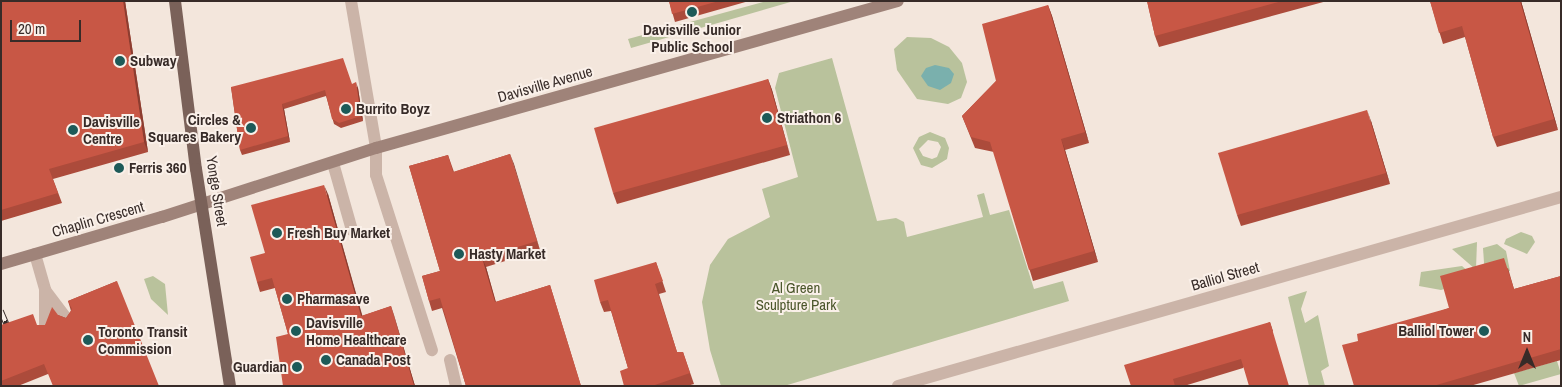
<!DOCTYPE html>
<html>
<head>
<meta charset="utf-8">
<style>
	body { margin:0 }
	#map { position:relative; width:1562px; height:387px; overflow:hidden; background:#f3e6dc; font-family:"Archivo Narrow",sans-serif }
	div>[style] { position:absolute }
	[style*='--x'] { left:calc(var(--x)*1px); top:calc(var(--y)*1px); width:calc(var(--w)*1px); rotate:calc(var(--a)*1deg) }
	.green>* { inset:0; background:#b9c29c }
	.water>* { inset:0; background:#7ab0ad }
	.lane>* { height:12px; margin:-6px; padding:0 6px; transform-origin:6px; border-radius:6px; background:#cbb4a8 }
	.street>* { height:12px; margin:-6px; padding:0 6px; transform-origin:6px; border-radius:6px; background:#cbb4a8 }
	.secondary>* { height:12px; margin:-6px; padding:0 6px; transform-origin:6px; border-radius:6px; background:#9f8379 }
	.primary>* { height:12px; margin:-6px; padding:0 6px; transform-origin:6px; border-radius:6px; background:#7a6159 }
	.rail>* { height:5.5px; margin-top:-2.75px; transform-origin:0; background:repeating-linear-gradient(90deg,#faf0e9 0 11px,#372b28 0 22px); box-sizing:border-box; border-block:1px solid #372b28 }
	.wall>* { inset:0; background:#ac4b3b }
	.shaded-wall>* { inset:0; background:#8c3d30 }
	.building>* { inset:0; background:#c85745 }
	.dots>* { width:14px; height:14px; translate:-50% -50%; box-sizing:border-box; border:2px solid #faf0e9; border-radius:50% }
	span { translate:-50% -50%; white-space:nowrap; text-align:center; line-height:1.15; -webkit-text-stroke:4px #faf0e9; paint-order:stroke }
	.poi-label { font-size:15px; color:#372b28; font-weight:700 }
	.left { translate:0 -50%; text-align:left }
	.right { translate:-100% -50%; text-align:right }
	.street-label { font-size:15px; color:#372b28 }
	.park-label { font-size:15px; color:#4b562b }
	.frame { position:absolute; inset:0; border:2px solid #372b28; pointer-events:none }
	.north { position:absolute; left:1502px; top:327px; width:50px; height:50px; -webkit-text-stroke:4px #faf0e9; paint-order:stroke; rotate:0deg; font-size:14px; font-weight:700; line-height:20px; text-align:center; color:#372b28 }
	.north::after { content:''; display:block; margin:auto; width:18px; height:22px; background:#372b28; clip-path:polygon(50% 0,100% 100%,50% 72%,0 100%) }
	.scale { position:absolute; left:10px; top:20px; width:71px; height:22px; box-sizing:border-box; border:2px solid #372b28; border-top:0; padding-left:6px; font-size:15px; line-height:18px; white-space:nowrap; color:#372b28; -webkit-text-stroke:4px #faf0e9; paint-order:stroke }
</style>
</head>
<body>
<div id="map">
	<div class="green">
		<div style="clip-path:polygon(767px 1px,794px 1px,631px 48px,628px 39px)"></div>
		<div style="clip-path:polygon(907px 37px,931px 38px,949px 47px,962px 63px,967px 82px,961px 98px,948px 104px,917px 99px,897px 70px,894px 49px)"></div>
		<div style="clip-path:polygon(832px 58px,877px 221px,896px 218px,904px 222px,907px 237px,983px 217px,977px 195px,984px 193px,990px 215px,1009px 210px,1034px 289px,1063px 281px,1069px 301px,784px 386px,721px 386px,710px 350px,702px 302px,710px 265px,728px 239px,770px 217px,762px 189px,798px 177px,775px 88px,779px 73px)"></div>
		<div style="clip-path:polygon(evenodd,930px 132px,945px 138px,949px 148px,947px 159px,932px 168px,921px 165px,913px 148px,919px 137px,930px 132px,928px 140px,938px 142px,941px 147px,937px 157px,932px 159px,923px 156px,919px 149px,928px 140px)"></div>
		<div style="clip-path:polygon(1521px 232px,1532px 236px,1535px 242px,1527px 254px,1504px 244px,1506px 239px)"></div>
		<div style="clip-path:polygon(1477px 242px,1476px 269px,1475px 269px,1452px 249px)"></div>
		<div style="clip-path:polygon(1497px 244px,1506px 251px,1510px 271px,1485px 277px,1483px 248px)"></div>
		<div style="clip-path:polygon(1462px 266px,1477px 279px,1441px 290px,1419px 286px,1421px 272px)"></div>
		<div style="clip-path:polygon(153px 276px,165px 284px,168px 315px,151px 299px,144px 279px)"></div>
		<div style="clip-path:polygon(1307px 291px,1301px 309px,1305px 323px,1318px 315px,1329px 366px,1321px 371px,1325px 386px,1309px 386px,1288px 297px)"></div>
		<div style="clip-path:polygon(1557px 361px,1561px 374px,1519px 386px,1514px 373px)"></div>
	</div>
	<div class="water">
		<div style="clip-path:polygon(935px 65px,949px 68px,954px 74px,951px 83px,940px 90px,928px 86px,921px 76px,926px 68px)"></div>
	</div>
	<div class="lane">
		<div style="--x:351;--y:1;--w:149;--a:80.3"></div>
		<div style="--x:376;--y:148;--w:27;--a:90"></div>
		<div style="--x:376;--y:175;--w:184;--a:72.3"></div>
		<div style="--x:333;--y:163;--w:70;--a:74.2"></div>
		<div style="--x:35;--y:254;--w:37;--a:74"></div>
		<div style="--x:45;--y:290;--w:38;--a:90"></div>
		<div style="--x:45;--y:290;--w:38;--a:53"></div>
		<div style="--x:450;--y:360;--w:27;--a:77"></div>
	</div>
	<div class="street">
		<div style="--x:898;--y:386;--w:689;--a:-15.91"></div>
	</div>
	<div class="secondary">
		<div style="--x:1;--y:264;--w:168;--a:-16.3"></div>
		<div style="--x:162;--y:217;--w:225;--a:-17.9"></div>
		<div style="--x:376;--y:148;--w:542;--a:-15.73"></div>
	</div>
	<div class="primary">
		<div style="--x:175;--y:1;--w:169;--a:82.9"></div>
		<div style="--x:196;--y:169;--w:220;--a:81.1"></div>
	</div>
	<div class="rail">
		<div style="--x:1;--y:311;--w:28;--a:67"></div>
	</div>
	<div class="wall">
		<div style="clip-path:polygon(1px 1px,125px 1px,148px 152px,53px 179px,62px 203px,1px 221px)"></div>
		<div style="clip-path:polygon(669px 1px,749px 1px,675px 22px)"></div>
		<div style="clip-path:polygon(1147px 1px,1327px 1px,1159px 47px,1155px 36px)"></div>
		<div style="clip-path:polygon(1430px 1px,1521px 1px,1558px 130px,1497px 147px,1493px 137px,1465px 37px,1443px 44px)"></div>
		<div style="clip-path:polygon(1048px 5px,1052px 16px,1089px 143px,1065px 150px,1098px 262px,1033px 281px,994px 152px,975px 148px,962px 116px,996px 81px)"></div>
		<div style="clip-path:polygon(768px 79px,772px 90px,790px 155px,617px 204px,613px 193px)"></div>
		<div style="clip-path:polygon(352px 84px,358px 88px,363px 121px,341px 128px,334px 124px,326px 96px,284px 109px,290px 142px,242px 155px,240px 150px,231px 87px)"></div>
		<div style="clip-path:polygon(1371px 121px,1390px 184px,1241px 226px,1237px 215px)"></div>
		<div style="clip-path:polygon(510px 154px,540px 250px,486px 267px,496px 302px,550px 285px,581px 386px,466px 386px,442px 308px,432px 311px,429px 301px,422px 276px,440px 271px,409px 166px,448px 155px,454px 172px)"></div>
		<div style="clip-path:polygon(328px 194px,362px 316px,391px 306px,415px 386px,283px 386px,288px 334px,275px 288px,260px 292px,257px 282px,265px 253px)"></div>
		<div style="clip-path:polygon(656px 262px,666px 292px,659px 294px,677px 352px,683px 352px,694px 384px,687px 386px,624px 386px,628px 368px,611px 311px,604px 312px,600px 302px)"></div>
		<div style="clip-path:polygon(1508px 268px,1514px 289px,1561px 276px,1561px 360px,1470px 386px,1354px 386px,1358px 341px,1449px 308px)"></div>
		<div style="clip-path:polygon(117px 281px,48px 374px,18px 386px,1px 386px,1px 325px,45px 325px,58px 315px,66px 318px,71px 311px,68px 301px)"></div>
		<div style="clip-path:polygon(1270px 322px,1273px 331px,1243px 368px,1184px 386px,1131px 386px)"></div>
	</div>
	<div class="shaded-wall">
		<div style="clip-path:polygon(123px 1px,125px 1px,148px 152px,144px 142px)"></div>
		<div style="clip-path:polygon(1520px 1px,1521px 1px,1558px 130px,1554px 119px)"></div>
		<div style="clip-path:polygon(1048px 5px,1052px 16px,1089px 143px,1085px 132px)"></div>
		<div style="clip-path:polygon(768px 79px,772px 90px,790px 155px,787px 145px)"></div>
		<div style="clip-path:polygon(356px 82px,358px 88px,363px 121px,361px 116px)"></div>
		<div style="clip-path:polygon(282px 104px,284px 109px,290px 142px,288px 136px)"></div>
		<div style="clip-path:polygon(1367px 110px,1371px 121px,1390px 184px,1386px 173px)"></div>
		<div style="clip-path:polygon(1061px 139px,1065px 150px,1098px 262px,1094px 251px)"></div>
		<div style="clip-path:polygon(510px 154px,514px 164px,540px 250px,537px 241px)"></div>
		<div style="clip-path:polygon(324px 185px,328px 194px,365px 325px,361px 316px)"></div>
		<div style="clip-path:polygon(482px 258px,486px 267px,498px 311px,495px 302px)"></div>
		<div style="clip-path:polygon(391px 306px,394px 315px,415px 386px,414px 386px)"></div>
	</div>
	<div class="building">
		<div style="clip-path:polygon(1px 1px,123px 1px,144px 142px,49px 169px,58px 193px,1px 210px)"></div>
		<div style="clip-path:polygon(669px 1px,719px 1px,672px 14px)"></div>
		<div style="clip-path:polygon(1147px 1px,1282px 1px,1155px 36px)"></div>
		<div style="clip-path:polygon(1430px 1px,1520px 1px,1554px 119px,1493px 137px,1462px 26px,1439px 33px)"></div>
		<div style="clip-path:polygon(1048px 5px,1085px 132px,1061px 139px,1094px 251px,1029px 270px,990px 142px,971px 137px,962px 116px,996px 81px,982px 24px)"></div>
		<div style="clip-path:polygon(343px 58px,352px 84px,356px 82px,361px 116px,339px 123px,332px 119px,325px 90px,282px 104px,288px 136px,240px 150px,231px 87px)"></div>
		<div style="clip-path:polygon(768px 79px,787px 145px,613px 193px,594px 128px)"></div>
		<div style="clip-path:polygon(1367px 110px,1386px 173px,1237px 215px,1218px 153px)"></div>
		<div style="clip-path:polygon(510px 154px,537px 241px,482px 258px,495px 302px,550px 285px,581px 386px,466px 386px,440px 298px,429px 301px,422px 276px,440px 271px,409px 166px,448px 155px,453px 172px)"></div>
		<div style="clip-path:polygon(324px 185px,361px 316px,391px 306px,414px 386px,283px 386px,276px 337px,288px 334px,272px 278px,257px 282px,250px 257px,265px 253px,251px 205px)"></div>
		<div style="clip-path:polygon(1504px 258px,1514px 289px,1561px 276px,1561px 349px,1433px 386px,1354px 386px,1342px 345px,1358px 341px,1357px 334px,1449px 308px,1440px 276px)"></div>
		<div style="clip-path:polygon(656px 262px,663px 281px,655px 284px,677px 352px,683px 352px,690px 373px,652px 386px,624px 386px,620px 371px,628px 368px,608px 300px,600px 302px,594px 280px)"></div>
		<div style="clip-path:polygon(117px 281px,159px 386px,53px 386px,44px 364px,1px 381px,1px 325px,33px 314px,37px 325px,45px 325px,52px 307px,58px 315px,66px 318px,72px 309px,68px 301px)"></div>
		<div style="clip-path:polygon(1270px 322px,1289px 386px,1249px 386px,1241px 359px,1173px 379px,1175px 386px,1131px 386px,1124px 365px)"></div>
	</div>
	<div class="dots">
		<div style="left:692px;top:12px;background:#1d5a58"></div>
		<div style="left:120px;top:61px;background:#1d5a58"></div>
		<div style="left:346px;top:109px;background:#1d5a58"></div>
		<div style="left:767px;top:118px;background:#1d5a58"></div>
		<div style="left:251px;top:128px;background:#1d5a58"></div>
		<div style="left:73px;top:130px;background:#1d5a58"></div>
		<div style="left:119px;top:168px;background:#1d5a58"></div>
		<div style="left:277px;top:233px;background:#1d5a58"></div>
		<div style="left:459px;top:254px;background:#1d5a58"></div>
		<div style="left:287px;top:299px;background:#1d5a58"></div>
		<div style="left:296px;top:331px;background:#1d5a58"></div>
		<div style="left:1484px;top:331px;background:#1d5a58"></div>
		<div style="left:88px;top:340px;background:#1d5a58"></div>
		<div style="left:326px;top:360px;background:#1d5a58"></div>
		<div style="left:297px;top:367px;background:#1d5a58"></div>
	</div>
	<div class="poi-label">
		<span style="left:692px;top:38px">Davisville Junior<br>Public School</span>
		<span class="left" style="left:130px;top:61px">Subway</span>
		<span class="left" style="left:356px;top:109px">Burrito Boyz</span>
		<span class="left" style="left:777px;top:118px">Striathon 6</span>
		<span class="right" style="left:241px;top:128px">Circles &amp;<br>Squares Bakery</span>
		<span class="left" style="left:83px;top:130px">Davisville<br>Centre</span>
		<span class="left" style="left:129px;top:168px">Ferris 360</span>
		<span class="left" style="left:287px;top:233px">Fresh Buy Market</span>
		<span class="left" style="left:469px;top:254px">Hasty Market</span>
		<span class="left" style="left:297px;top:299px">Pharmasave</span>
		<span class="left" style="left:306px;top:331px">Davisville<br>Home Healthcare</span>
		<span class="left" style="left:98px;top:340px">Toronto Transit<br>Commission</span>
		<span class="right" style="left:1474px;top:331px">Balliol Tower</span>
		<span class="left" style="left:336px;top:360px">Canada Post</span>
		<span class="right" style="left:287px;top:367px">Guardian</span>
	</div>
	<div class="street-label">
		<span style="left:545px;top:84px;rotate:-16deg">Davisville Avenue</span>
		<span style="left:217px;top:191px;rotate:81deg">Yonge Street</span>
		<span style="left:98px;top:219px;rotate:-16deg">Chaplin Crescent</span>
		<span style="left:1225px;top:276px;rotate:-16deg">Balliol Street</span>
	</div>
	<div class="park-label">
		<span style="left:796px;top:296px">Al Green<br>Sculpture Park</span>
	</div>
	<div class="frame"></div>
	<div class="north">N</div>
	<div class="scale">20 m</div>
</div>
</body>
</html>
